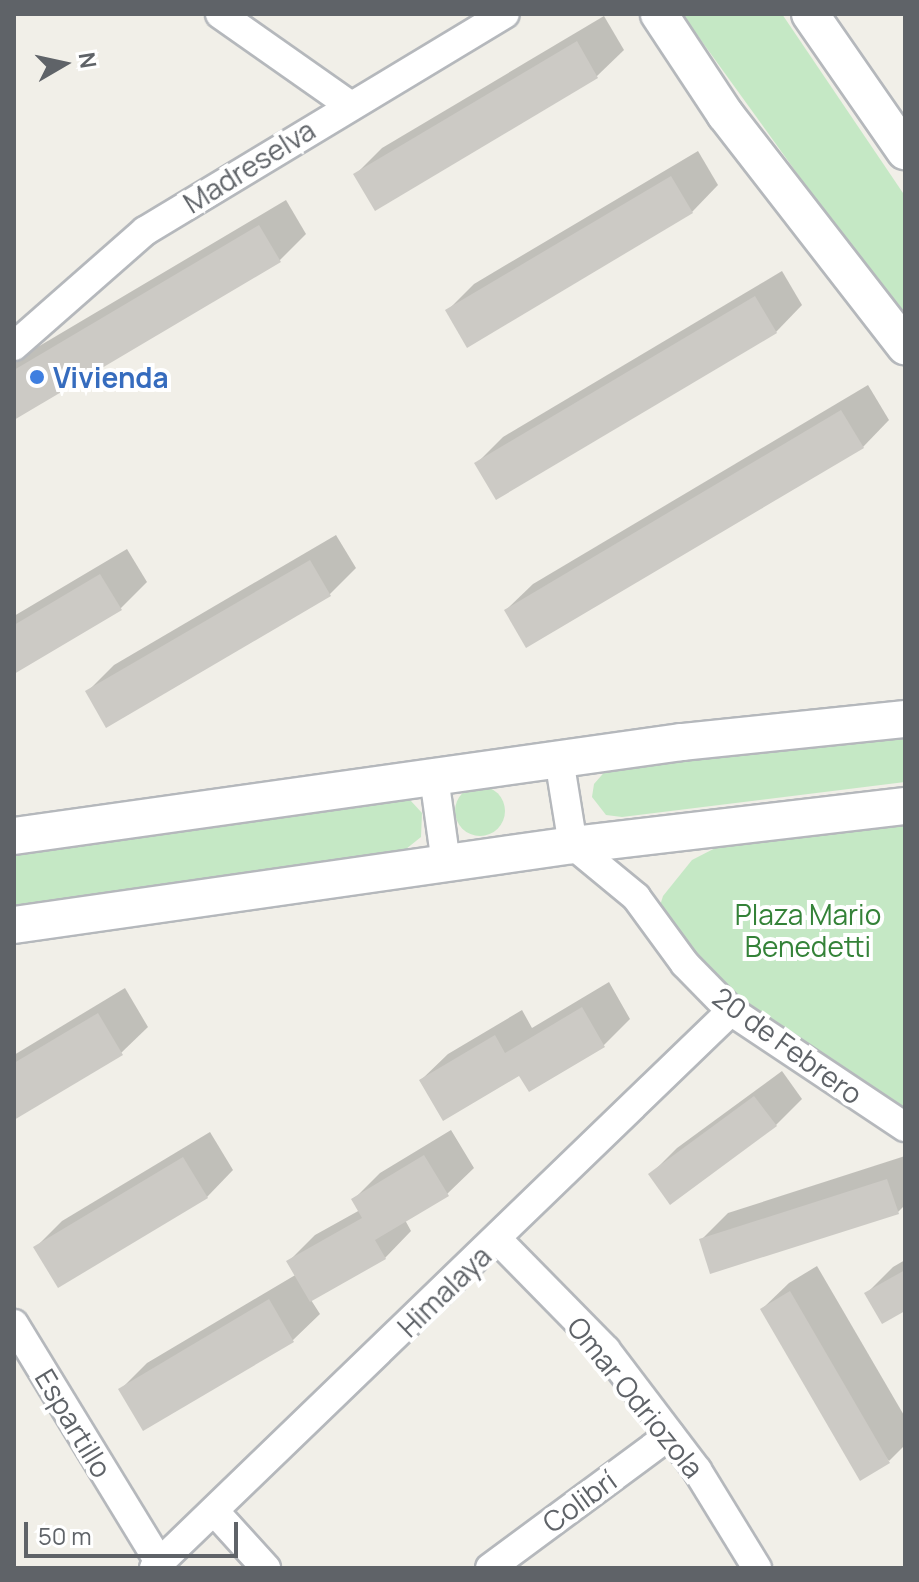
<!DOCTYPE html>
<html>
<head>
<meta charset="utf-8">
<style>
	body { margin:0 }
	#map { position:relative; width:919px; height:1582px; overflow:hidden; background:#f1efe8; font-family:Manrope,sans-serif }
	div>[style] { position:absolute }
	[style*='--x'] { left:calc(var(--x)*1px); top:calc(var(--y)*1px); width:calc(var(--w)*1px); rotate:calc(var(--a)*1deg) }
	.green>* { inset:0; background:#c5e8c5 }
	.round { border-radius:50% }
	.shadow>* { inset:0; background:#0003 }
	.building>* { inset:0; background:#cccac5 }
	.roads { filter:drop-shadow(2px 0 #b5b8bc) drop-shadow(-2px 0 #b5b8bc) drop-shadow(0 2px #b5b8bc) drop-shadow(0 -2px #b5b8bc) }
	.minor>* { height:28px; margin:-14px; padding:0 14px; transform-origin:14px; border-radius:14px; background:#fff }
	.tertiary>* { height:36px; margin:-18px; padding:0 18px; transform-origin:18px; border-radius:18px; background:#fff }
	.dots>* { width:22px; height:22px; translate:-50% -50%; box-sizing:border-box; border:4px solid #fff; border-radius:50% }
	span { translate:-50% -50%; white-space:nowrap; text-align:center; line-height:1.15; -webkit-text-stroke:8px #fff; paint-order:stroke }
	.street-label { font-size:28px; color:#5f6368 }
	.shop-label { font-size:28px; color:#366cbe; font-weight:700 }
	.left { translate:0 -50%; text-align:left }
	.park-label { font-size:28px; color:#348238 }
	.frame { position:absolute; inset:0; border:16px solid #5f6368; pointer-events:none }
	.north { position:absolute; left:24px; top:24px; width:80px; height:80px; -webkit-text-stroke:6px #fff; paint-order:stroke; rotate:81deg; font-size:22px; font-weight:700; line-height:32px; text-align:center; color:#5f6368 }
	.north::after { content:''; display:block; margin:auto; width:28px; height:36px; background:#5f6368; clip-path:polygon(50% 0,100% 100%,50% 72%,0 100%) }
	.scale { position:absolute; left:24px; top:1522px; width:214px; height:36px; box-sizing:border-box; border:4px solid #5f6368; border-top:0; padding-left:10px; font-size:24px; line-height:28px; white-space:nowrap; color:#5f6368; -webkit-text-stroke:6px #fff; paint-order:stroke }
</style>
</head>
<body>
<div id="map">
	<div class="green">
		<div style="clip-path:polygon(682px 14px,782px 14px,905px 196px,905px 323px)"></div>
		<div style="clip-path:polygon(905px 732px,905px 782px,622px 817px,606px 815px,592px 797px,594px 784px,608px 768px)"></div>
		<div class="round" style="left:455px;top:786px;width:50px;height:50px"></div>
		<div style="clip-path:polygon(393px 798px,411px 801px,422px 813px,421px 837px,406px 849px,14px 906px,14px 854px)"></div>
		<div style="clip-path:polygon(905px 822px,905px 1113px,740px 1001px,703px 967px,659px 909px,663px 896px,692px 860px,725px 843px)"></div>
	</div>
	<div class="shadow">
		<div style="clip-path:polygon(604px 16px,624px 50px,597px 76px,376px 209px,355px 175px,382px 148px)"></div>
		<div style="clip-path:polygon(698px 151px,718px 185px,692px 212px,447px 311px,474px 284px)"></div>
		<div style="clip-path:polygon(286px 200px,306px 234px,280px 260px,14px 418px,14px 361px)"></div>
		<div style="clip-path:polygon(782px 271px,802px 305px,776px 332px,477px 463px,503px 437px)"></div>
		<div style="clip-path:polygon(868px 385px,889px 420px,863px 447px,506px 610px,533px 584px)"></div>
		<div style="clip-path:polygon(336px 535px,356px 568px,329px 595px,87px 692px,114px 665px)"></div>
		<div style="clip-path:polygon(127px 549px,147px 582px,121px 608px,14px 672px,14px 616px)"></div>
		<div style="clip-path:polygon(609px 982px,630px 1019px,604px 1045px,520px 1073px,421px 1080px,448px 1054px,522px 1010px,532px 1028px)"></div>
		<div style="clip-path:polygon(125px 988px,148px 1027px,121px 1053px,14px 1118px,14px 1055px)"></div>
		<div style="clip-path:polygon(782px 1071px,802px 1099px,776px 1125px,651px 1174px,677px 1148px)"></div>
		<div style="clip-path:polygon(451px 1130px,474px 1168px,447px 1194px,405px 1220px,411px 1231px,385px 1258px,311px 1300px,320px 1314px,293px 1340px,144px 1428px,120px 1390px,147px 1363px,297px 1274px,289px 1261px,315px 1235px,360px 1210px,354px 1199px,380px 1173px)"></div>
		<div style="clip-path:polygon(210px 1132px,233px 1170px,207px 1197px,36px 1247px,62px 1221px)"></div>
		<div style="clip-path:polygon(905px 1156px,905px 1205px,898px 1212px,701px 1240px,728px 1213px)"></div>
		<div style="clip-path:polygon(905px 1260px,905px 1309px,867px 1293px,893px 1267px)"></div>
		<div style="clip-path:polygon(817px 1266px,905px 1417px,905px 1445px,889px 1461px,762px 1309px,789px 1283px)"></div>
	</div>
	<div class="building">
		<div style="clip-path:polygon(577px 41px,598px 78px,375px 211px,353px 174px)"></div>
		<div style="clip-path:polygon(671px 176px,693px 213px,467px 348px,445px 310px)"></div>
		<div style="clip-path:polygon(259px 225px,281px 262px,14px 420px,14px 370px)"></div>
		<div style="clip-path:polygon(755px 296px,777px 333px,496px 500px,474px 463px)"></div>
		<div style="clip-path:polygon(841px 410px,864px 448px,526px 648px,504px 610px)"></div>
		<div style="clip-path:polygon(310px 560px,331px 596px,106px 728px,85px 691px)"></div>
		<div style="clip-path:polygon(100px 574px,122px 610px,14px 674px,14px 625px)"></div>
		<div style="clip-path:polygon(582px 1007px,605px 1047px,529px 1092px,519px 1076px,443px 1121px,419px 1080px,495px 1035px,505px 1053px)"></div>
		<div style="clip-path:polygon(98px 1013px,123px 1055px,14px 1120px,14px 1063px)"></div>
		<div style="clip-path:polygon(754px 1096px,777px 1126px,670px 1205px,648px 1174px)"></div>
		<div style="clip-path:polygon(424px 1155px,449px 1196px,375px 1240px,386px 1259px,310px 1302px,286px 1261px,362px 1218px,351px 1199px)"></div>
		<div style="clip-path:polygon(183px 1157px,208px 1198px,58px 1288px,33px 1247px)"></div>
		<div style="clip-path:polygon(887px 1179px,899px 1214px,710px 1274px,699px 1239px)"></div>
		<div style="clip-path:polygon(905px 1270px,905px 1311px,882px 1324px,864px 1293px)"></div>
		<div style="clip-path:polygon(790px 1291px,890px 1463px,860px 1481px,760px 1309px)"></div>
		<div style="clip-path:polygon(269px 1299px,294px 1342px,143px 1431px,118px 1389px)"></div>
	</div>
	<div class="roads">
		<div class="minor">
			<div style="--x:220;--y:14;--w:156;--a:35.1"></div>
			<div style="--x:14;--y:346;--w:174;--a:-41.3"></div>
			<div style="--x:145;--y:231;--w:420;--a:-31.1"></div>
			<div style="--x:559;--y:759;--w:87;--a:80.8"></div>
			<div style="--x:573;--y:845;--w:82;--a:39.5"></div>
			<div style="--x:636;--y:897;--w:83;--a:53.8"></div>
			<div style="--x:685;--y:964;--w:66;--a:45.6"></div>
			<div style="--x:731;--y:1011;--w:209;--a:33.7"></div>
			<div style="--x:434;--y:777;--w:87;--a:82.1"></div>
			<div style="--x:498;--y:1240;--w:154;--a:45.5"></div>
			<div style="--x:606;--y:1350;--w:151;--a:52.8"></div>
			<div style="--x:697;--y:1470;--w:115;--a:58.5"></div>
			<div style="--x:14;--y:1324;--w:279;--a:58.6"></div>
			<div style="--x:215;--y:1512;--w:76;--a:47.7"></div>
			<div style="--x:154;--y:1568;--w:802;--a:-43.99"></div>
			<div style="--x:490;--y:1568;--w:224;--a:-36.5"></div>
		</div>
		<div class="tertiary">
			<div style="--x:659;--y:14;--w:120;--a:56.6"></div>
			<div style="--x:725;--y:114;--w:294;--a:52.2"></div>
			<div style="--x:810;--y:14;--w:167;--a:55.3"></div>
			<div style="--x:14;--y:836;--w:675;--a:-8.01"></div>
			<div style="--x:682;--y:742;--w:224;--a:-5.9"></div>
			<div style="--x:14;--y:925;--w:565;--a:-8.14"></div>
			<div style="--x:573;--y:845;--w:334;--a:-6.7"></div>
		</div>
	</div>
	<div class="dots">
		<div style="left:37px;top:377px;background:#3f7fe0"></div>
	</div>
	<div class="street-label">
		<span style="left:249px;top:166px;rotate:-32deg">Madreselva</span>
		<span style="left:788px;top:1045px;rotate:36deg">20 de Febrero</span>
		<span style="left:444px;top:1291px;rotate:-44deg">Himalaya</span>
		<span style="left:636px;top:1397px;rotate:51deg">Omar Odriozola</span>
		<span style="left:74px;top:1423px;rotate:59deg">Espartillo</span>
		<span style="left:579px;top:1501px;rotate:-36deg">Colibrí</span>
	</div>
	<div class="shop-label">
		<span class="left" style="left:53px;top:377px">Vivienda</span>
	</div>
	<div class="park-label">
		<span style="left:808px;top:930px">Plaza Mario<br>Benedetti</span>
	</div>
	<div class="frame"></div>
	<div class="north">N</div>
	<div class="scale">50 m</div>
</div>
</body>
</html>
